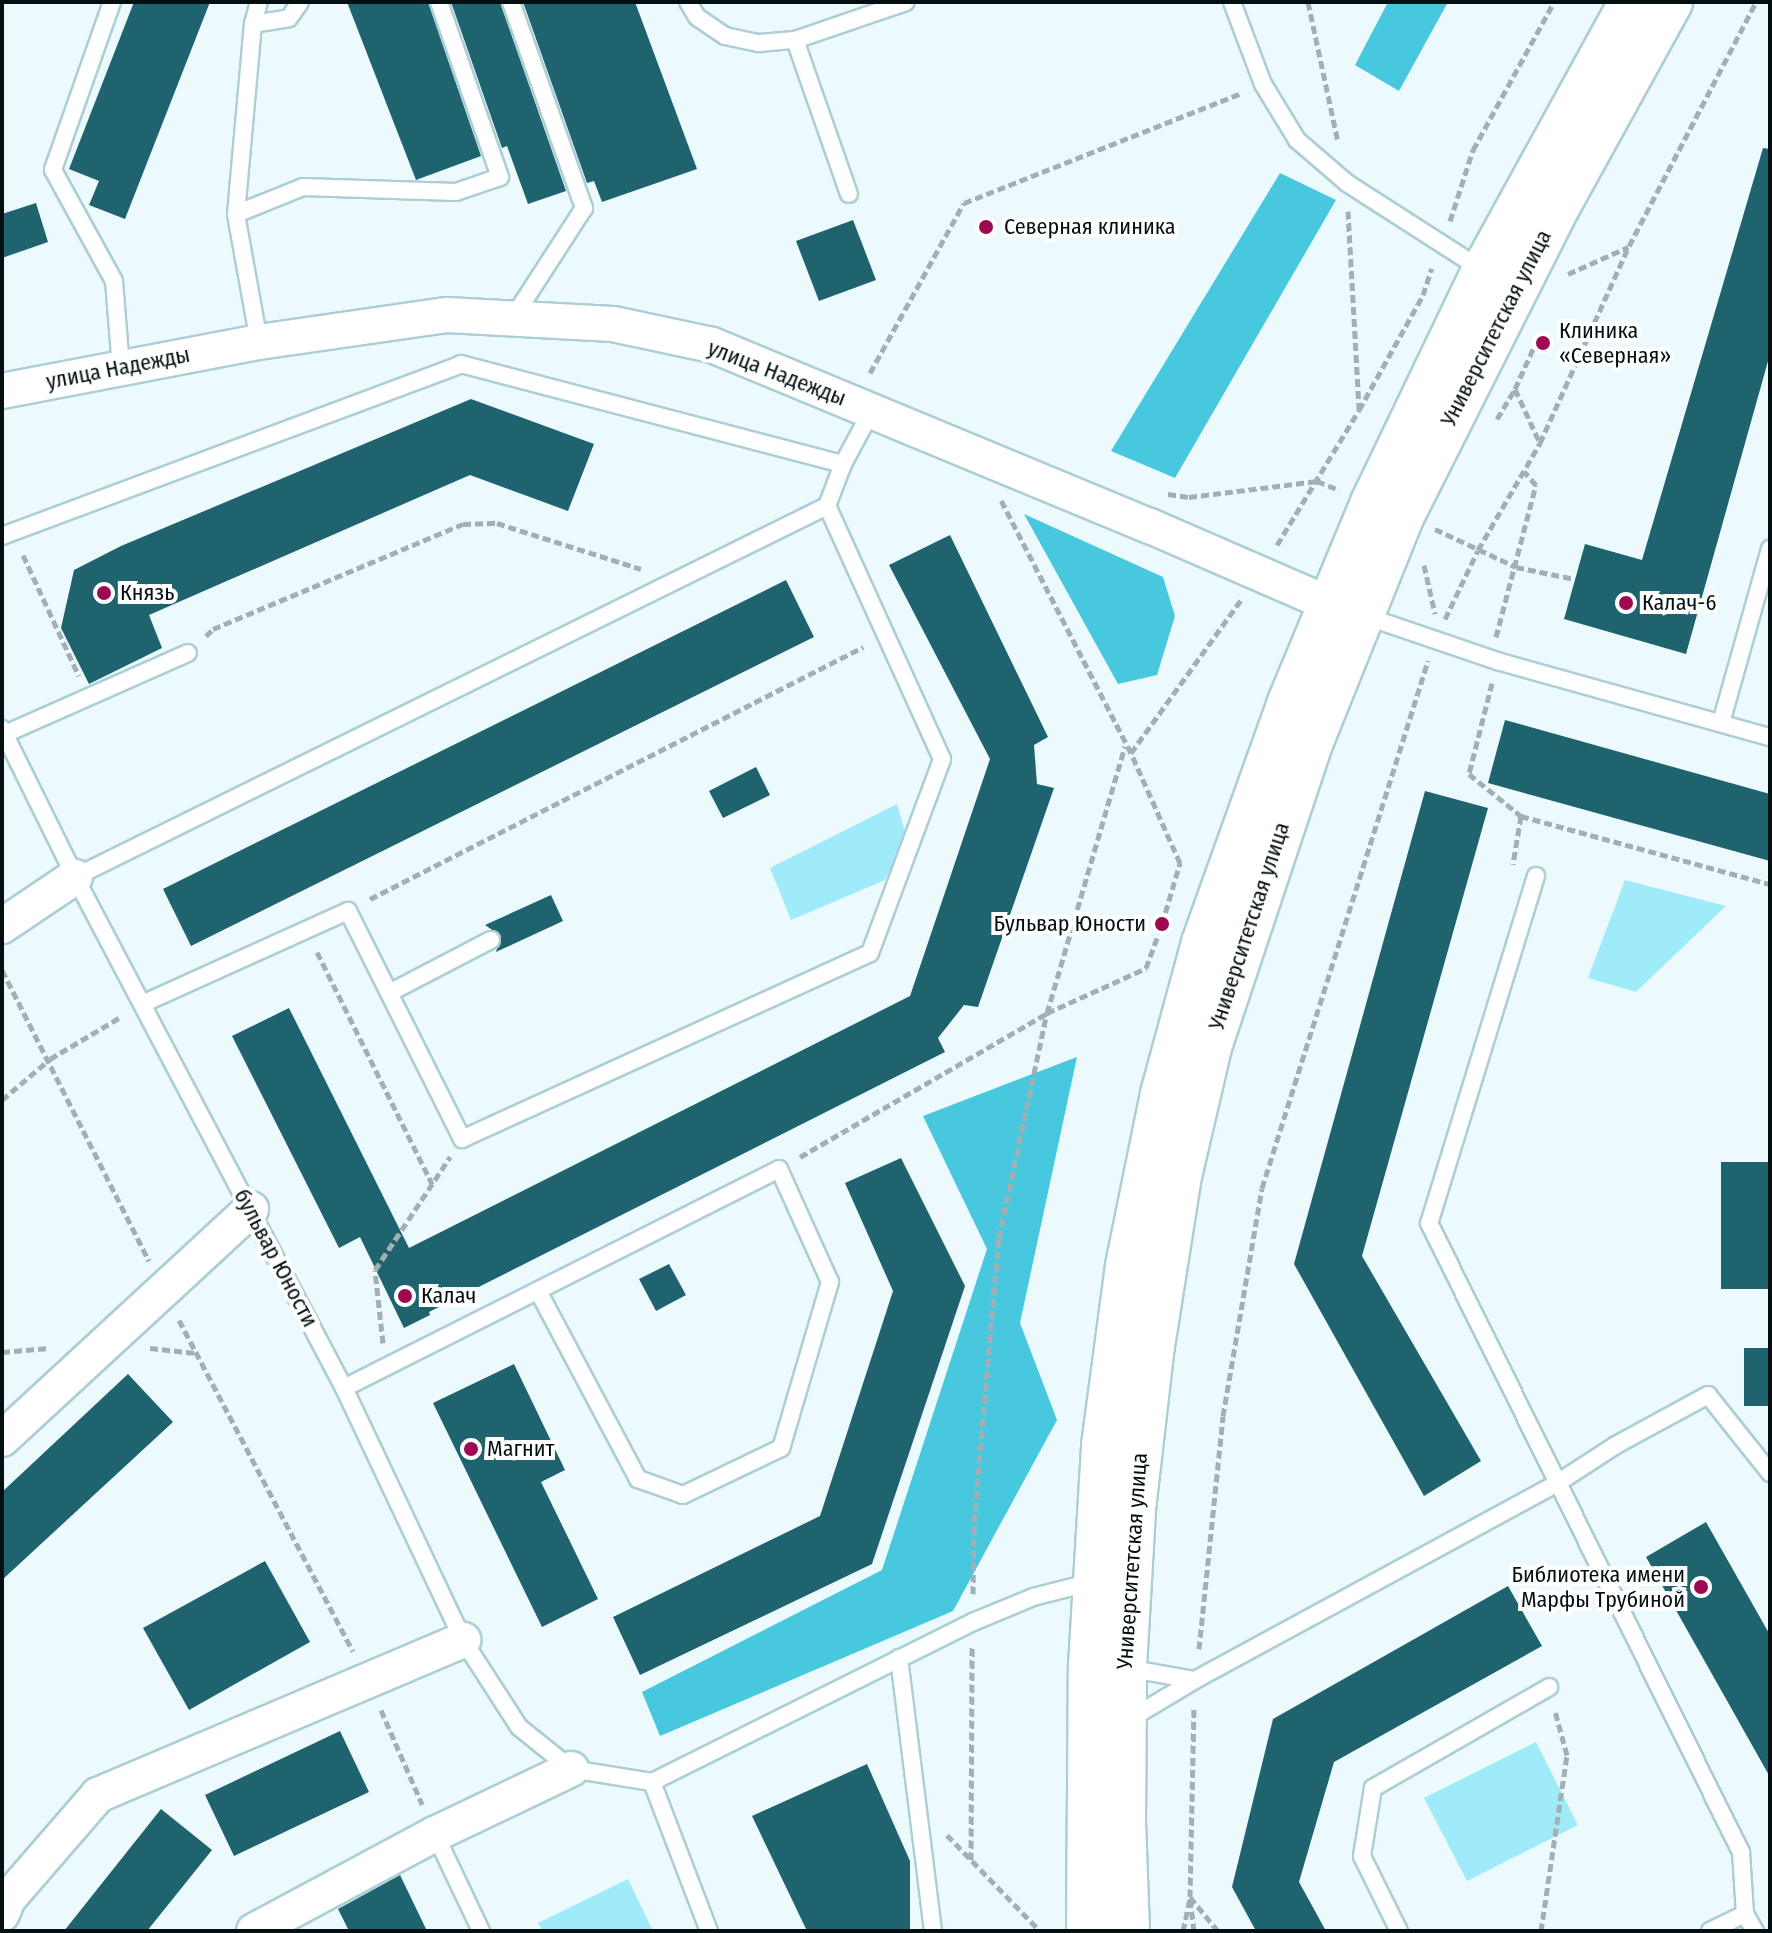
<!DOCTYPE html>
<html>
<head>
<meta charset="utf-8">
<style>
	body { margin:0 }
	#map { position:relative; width:1772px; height:1933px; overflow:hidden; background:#ecfafd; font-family:"Fira Sans Condensed",sans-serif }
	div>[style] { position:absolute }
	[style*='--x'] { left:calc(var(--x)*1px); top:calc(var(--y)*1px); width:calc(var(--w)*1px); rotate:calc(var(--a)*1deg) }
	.green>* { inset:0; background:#9febfa }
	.forest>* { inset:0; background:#47c8de }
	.building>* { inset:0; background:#1e636e }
	.path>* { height:5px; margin-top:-2.5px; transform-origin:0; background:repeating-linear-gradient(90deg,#a3b0b3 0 8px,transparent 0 12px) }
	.roads { filter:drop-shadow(2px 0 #adced5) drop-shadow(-2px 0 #adced5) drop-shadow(0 2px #adced5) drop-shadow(0 -2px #adced5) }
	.lane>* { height:16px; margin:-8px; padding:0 8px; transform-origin:8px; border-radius:8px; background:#fff }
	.street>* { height:34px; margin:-17px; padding:0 17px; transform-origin:17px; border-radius:17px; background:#fff }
	.secondary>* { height:44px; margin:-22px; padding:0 22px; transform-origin:22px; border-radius:22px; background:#fff }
	.dots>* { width:22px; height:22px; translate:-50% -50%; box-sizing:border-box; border:4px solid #fff; border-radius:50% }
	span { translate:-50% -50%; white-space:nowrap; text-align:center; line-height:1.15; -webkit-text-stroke:8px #fff; paint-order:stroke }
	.poi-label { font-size:22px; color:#040f11 }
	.left { translate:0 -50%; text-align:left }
	.right { translate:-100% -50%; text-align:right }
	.street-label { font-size:22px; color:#040f11 }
	.frame { position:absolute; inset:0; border:4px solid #040f11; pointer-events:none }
</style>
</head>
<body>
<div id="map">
	<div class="green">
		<div style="clip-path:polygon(897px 804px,907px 839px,885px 880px,791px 920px,770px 868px)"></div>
		<div style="clip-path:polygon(1625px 880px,1726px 906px,1636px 992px,1588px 978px)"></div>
		<div style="clip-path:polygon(1536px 1742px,1578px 1825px,1467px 1881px,1424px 1798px)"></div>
		<div style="clip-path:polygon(628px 1879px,653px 1931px,542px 1931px,538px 1923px)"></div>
	</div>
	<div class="forest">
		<div style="clip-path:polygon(1388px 2px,1448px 2px,1399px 91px,1355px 65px)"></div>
		<div style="clip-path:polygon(1280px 173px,1336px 200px,1175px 478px,1111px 451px)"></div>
		<div style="clip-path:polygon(1024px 514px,1163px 577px,1175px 616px,1157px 675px,1118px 684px)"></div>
		<div style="clip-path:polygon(1077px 1057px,1020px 1323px,1057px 1420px,953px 1611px,660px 1736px,642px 1692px,882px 1570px,987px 1249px,923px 1116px)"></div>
	</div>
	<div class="building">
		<div style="clip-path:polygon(134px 2px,210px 2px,125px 219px,89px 205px,99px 181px,69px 169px)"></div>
		<div style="clip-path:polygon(347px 2px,428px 2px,481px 156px,416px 180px)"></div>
		<div style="clip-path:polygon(451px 2px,500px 2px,566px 191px,528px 204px,507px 146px,502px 148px)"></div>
		<div style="clip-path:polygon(523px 2px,635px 2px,697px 169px,602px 202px,594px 181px,587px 183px)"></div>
		<div style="clip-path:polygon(1763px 148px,1770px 149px,1770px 354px,1686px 654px,1564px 619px,1585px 544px,1642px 560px)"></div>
		<div style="clip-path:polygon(36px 203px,48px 242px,2px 258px,2px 214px)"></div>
		<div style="clip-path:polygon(853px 220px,876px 280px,819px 301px,796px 241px)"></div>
		<div style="clip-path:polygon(471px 399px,594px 444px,568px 511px,470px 475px,149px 615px,162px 648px,89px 684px,61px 628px,74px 570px,121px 546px)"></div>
		<div style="clip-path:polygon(950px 535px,1048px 737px,1034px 745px,1037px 784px,1054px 788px,978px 1007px,964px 1005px,938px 1038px,945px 1052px,429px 1312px,430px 1315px,404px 1328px,360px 1237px,339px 1248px,232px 1036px,289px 1008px,409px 1248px,910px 996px,990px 759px,889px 565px)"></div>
		<div style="clip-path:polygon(786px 580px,814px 637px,191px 946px,163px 889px)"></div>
		<div style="clip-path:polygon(1505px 720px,1770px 794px,1770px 861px,1488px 783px)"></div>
		<div style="clip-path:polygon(756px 767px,770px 795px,723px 818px,709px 791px)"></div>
		<div style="clip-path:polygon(1425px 791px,1488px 808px,1362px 1256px,1481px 1461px,1424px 1496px,1294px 1264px)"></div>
		<div style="clip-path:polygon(551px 895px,563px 921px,496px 952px,501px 936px,485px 925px)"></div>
		<div style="clip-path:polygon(901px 1158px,965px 1286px,872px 1564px,640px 1675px,613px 1617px,820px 1516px,893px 1291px,845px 1183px)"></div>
		<div style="clip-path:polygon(1721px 1162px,1770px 1162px,1770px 1289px,1721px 1289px)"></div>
		<div style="clip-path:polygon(669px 1264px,686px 1295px,656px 1311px,639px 1279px)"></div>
		<div style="clip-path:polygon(1744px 1348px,1770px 1348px,1770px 1406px,1744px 1406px)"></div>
		<div style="clip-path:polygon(514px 1364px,565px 1470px,541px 1482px,598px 1599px,542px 1627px,433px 1403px)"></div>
		<div style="clip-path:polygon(128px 1374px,173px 1422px,2px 1580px,2px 1492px)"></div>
		<div style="clip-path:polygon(1706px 1522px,1770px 1635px,1770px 1777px,1646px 1557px)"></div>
		<div style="clip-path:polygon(265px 1561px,310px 1642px,189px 1710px,143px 1628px)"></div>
		<div style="clip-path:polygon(1508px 1586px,1542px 1646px,1334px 1762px,1299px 1882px,1326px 1931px,1256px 1931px,1232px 1887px,1273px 1719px)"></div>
		<div style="clip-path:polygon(340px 1731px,369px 1792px,234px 1856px,205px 1795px)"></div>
		<div style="clip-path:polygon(867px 1764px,910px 1861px,910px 1931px,807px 1931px,752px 1816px)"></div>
		<div style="clip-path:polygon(161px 1809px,212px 1850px,147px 1931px,64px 1931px)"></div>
		<div style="clip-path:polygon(400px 1875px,427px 1931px,349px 1931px,338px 1909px)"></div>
	</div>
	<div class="path">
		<div style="--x:1308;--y:2;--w:143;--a:77.9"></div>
		<div style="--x:1348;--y:211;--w:198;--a:86.8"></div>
		<div style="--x:1450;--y:221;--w:75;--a:-72.1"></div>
		<div style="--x:1473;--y:150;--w:169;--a:-61.3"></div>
		<div style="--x:1568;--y:274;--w:66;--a:-24.2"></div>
		<div style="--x:1538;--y:338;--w:56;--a:114.3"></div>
		<div style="--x:1515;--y:389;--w:60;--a:65.2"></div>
		<div style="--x:870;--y:373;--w:194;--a:-61.1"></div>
		<div style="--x:964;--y:203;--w:299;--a:-21.6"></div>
		<div style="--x:1497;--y:419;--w:35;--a:-59"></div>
		<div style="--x:1168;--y:494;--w:21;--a:8"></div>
		<div style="--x:1189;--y:497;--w:129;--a:-7.1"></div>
		<div style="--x:1317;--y:481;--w:24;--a:22"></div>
		<div style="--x:1435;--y:529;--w:89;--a:25.1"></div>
		<div style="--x:1516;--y:567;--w:60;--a:11.5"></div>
		<div style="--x:1277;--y:545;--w:158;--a:-58.7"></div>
		<div style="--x:1359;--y:410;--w:132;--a:-60.9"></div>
		<div style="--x:1423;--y:295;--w:28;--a:-72"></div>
		<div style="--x:23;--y:555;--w:133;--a:65.2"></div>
		<div style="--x:1424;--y:565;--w:50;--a:77.3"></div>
		<div style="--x:1445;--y:619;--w:76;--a:-64.4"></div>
		<div style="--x:1478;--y:550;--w:124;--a:-59.9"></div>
		<div style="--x:1540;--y:443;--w:216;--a:-65.7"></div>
		<div style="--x:1629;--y:246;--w:275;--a:-62.5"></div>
		<div style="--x:206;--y:636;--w:10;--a:-45"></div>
		<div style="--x:213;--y:629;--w:271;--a:-22.8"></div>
		<div style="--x:463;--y:524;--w:34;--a:-2"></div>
		<div style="--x:497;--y:523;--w:151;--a:17.7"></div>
		<div style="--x:1496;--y:637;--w:157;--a:-75.3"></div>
		<div style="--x:1536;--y:485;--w:18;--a:-131"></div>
		<div style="--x:1492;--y:683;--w:94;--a:104.2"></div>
		<div style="--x:1469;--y:774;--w:67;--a:38.9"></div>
		<div style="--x:1521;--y:816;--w:49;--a:99.5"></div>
		<div style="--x:1131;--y:753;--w:188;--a:-54.3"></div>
		<div style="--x:1521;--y:816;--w:258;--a:15.3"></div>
		<div style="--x:370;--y:899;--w:554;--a:-27.07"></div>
		<div style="--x:317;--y:952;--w:259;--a:63.6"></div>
		<div style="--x:2;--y:970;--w:326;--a:63.2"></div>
		<div style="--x:2;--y:1100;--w:63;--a:-40.5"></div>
		<div style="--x:50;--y:1059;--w:84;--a:-30.8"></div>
		<div style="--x:800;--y:1157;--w:286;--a:-30.2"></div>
		<div style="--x:1047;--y:1013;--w:109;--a:-24.4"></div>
		<div style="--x:1146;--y:968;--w:47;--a:-70"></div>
		<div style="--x:1162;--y:924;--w:64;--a:-73.6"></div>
		<div style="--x:1180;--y:863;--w:120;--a:-114"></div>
		<div style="--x:1131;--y:753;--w:284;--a:-117.2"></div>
		<div style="--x:179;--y:1320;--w:374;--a:62.3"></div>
		<div style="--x:383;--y:1343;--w:73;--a:-96.3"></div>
		<div style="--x:375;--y:1270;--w:136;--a:-56.4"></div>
		<div style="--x:150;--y:1348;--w:46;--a:6.2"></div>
		<div style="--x:2;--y:1352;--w:47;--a:-4.9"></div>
		<div style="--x:973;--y:1594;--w:72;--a:-89.2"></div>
		<div style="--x:974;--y:1522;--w:285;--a:-85"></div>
		<div style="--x:999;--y:1238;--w:230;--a:-78"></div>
		<div style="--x:1047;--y:1013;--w:278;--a:-73.7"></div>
		<div style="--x:1199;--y:1649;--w:234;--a:-84.1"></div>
		<div style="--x:1223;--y:1416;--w:231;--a:-80.3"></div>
		<div style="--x:1262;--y:1188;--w:553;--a:-72.52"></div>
		<div style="--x:381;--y:1710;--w:103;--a:66.4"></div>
		<div style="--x:947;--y:1835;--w:134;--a:45.9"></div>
		<div style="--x:971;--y:1860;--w:213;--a:-89.7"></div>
		<div style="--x:1183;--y:1931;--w:35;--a:-78"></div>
		<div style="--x:1190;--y:1897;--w:44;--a:50.5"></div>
		<div style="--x:1194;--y:1931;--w:34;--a:-97"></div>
		<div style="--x:1190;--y:1897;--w:190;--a:-88.8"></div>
		<div style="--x:1541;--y:1931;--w:178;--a:-81.6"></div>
		<div style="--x:1567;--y:1755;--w:46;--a:-105.3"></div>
	</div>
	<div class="roads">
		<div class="lane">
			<div style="--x:112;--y:2;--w:178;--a:109.4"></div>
			<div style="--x:53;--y:170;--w:127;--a:61.2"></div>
			<div style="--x:114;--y:281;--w:87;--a:85.4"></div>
			<div style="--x:511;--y:2;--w:219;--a:70.5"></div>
			<div style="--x:584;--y:208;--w:129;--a:122.9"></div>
			<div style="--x:688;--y:2;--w:17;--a:59"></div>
			<div style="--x:697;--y:17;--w:34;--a:34"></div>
			<div style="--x:725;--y:36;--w:35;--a:12"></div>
			<div style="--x:759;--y:43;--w:36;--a:-5"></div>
			<div style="--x:795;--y:40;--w:117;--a:-18.9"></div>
			<div style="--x:1232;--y:2;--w:88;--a:69.3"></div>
			<div style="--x:1263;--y:84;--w:66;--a:58.7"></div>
			<div style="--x:1297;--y:140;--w:66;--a:40.7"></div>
			<div style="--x:1347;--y:183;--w:159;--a:32.7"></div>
			<div style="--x:253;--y:24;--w:36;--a:-9"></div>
			<div style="--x:289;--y:18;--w:19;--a:-55"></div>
			<div style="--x:795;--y:40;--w:163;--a:70.7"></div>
			<div style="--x:236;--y:214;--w:72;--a:-21.9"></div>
			<div style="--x:303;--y:187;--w:153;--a:1.9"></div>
			<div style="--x:456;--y:192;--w:46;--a:-18.8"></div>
			<div style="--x:500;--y:177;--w:185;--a:-109.2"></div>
			<div style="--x:259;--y:342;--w:130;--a:-100.2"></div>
			<div style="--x:236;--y:214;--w:191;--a:-84.9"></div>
			<div style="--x:253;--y:24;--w:23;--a:-75"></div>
			<div style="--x:2;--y:536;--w:490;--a:-20.5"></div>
			<div style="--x:461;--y:364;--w:395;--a:14.7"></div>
			<div style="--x:1362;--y:615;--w:143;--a:18.8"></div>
			<div style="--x:1497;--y:661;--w:283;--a:15.6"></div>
			<div style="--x:1721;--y:723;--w:181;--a:-74.3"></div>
			<div style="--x:2;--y:729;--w:165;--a:63.7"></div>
			<div style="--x:75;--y:877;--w:577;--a:62.24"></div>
			<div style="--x:344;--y:1388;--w:279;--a:64.7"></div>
			<div style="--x:463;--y:1640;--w:103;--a:57.2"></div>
			<div style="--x:519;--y:1727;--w:67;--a:38.9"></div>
			<div style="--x:571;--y:1769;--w:82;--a:9.1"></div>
			<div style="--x:652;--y:1782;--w:359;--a:-26.5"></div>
			<div style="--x:973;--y:1622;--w:65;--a:-22.6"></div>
			<div style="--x:1033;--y:1597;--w:61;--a:-14.3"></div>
			<div style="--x:5;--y:734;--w:200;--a:-23.9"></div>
			<div style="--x:1536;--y:876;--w:363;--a:107.1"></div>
			<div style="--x:1429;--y:1223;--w:702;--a:63.62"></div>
			<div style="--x:1741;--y:1852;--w:62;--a:86.3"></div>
			<div style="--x:1745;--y:1914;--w:20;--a:60"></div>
			<div style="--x:75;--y:877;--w:839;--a:-26.26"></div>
			<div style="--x:827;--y:506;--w:45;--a:-69.1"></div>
			<div style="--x:843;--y:464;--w:61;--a:-61.8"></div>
			<div style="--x:389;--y:993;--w:115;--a:-27.5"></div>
			<div style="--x:142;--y:1004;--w:226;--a:-24.3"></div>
			<div style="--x:348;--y:911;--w:255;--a:63.4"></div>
			<div style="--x:462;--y:1139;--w:448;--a:-24.5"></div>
			<div style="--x:870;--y:953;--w:207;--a:-69.6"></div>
			<div style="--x:942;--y:759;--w:278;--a:-114.4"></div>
			<div style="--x:344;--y:1388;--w:487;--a:-26.7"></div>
			<div style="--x:779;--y:1169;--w:124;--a:65.7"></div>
			<div style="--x:830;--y:1282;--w:173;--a:106.4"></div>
			<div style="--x:781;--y:1448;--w:109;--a:154.4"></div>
			<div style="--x:683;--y:1495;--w:48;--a:-160.4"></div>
			<div style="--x:638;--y:1479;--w:213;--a:-118"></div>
			<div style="--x:899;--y:1658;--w:275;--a:82.9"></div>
			<div style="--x:1126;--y:1668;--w:70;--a:9.9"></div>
			<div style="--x:1130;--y:1719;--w:76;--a:-31"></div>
			<div style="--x:1195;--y:1680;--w:411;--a:-28.5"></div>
			<div style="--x:1556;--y:1484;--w:72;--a:-33"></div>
			<div style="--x:1616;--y:1445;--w:105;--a:-28.5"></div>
			<div style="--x:1708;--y:1395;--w:100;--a:51.5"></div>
			<div style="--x:652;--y:1782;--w:160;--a:69.1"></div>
			<div style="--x:435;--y:1834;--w:107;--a:64.6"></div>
			<div style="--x:1399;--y:1931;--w:84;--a:-116.3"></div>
			<div style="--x:1362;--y:1856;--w:69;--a:-80.8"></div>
			<div style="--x:1373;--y:1788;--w:203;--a:-29.8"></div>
			<div style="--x:1710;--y:1931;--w:39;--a:-26"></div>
		</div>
		<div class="street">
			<div style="--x:2;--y:391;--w:262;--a:-10.8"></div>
			<div style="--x:259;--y:342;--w:190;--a:-8.2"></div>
			<div style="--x:447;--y:315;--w:166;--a:3.1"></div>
			<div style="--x:613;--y:324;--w:101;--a:12"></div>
			<div style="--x:712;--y:345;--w:474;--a:22.5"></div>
			<div style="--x:1150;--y:526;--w:195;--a:23.5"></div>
			<div style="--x:2;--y:926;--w:88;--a:-33.9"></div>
			<div style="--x:2;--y:1439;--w:339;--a:-42.7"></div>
			<div style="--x:2;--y:1914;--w:16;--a:-68"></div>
			<div style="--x:8;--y:1899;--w:138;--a:-49.1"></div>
			<div style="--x:98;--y:1795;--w:397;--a:-23"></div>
			<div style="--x:254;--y:1931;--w:205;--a:-28.2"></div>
			<div style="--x:435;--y:1834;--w:151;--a:-25.5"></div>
		</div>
		<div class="secondary">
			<div style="--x:1089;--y:1931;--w:265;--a:-89.6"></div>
			<div style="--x:1091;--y:1666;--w:220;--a:-86.6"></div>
			<div style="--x:1104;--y:1446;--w:182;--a:-82.4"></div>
			<div style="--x:1128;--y:1266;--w:176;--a:-78.5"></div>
			<div style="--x:1163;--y:1094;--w:156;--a:-74.8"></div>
			<div style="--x:1204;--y:943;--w:253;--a:-70.3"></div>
			<div style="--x:1289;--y:705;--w:219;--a:-67.4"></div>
			<div style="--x:1373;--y:503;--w:257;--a:-64.4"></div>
			<div style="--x:1484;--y:271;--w:307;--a:-61.2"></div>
			<div style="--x:1127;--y:1931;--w:107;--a:-92.1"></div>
			<div style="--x:1123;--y:1824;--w:157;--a:-89.6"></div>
			<div style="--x:1124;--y:1667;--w:158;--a:-86.7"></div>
			<div style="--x:1133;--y:1509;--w:164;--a:-83.4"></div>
			<div style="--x:1152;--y:1346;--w:172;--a:-81"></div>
			<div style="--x:1179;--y:1176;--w:132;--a:-76.9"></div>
			<div style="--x:1209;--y:1047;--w:323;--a:-71.6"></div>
			<div style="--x:1311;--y:741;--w:244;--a:-68.1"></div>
			<div style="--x:1402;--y:515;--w:347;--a:-63.3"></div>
			<div style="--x:1558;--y:205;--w:232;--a:-61.1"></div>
		</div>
	</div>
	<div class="dots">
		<div style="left:986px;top:227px;background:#9f0951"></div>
		<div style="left:1543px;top:343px;background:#9f0951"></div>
		<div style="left:104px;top:593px;background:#9f0951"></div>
		<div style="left:1626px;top:603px;background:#9f0951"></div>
		<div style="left:1162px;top:924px;background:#9f0951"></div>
		<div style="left:405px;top:1296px;background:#9f0951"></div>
		<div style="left:471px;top:1449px;background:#9f0951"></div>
		<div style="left:1701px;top:1587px;background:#9f0951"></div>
	</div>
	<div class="poi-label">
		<span class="left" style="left:1004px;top:227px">Северная клиника</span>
		<span class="left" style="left:1559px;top:343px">Клиника<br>«Северная»</span>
		<span class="left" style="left:120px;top:593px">Князь</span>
		<span class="left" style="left:1642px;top:603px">Калач-6</span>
		<span class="right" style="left:1146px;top:924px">Бульвар Юности</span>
		<span class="left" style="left:421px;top:1296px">Калач</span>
		<span class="left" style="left:487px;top:1449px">Магнит</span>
		<span class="right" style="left:1685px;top:1587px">Библиотека имени<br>Марфы Трубиной</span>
	</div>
	<div class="street-label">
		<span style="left:1496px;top:328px;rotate:-63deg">Университетская улица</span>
		<span style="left:118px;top:368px;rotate:-11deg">улица Надежды</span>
		<span style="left:777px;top:373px;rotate:21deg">улица Надежды</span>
		<span style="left:1249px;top:926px;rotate:-72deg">Университетская улица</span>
		<span style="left:276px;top:1258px;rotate:62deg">бульвар Юности</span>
		<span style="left:1132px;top:1561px;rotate:-86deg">Университетская улица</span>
	</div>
	<div class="frame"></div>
</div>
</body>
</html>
